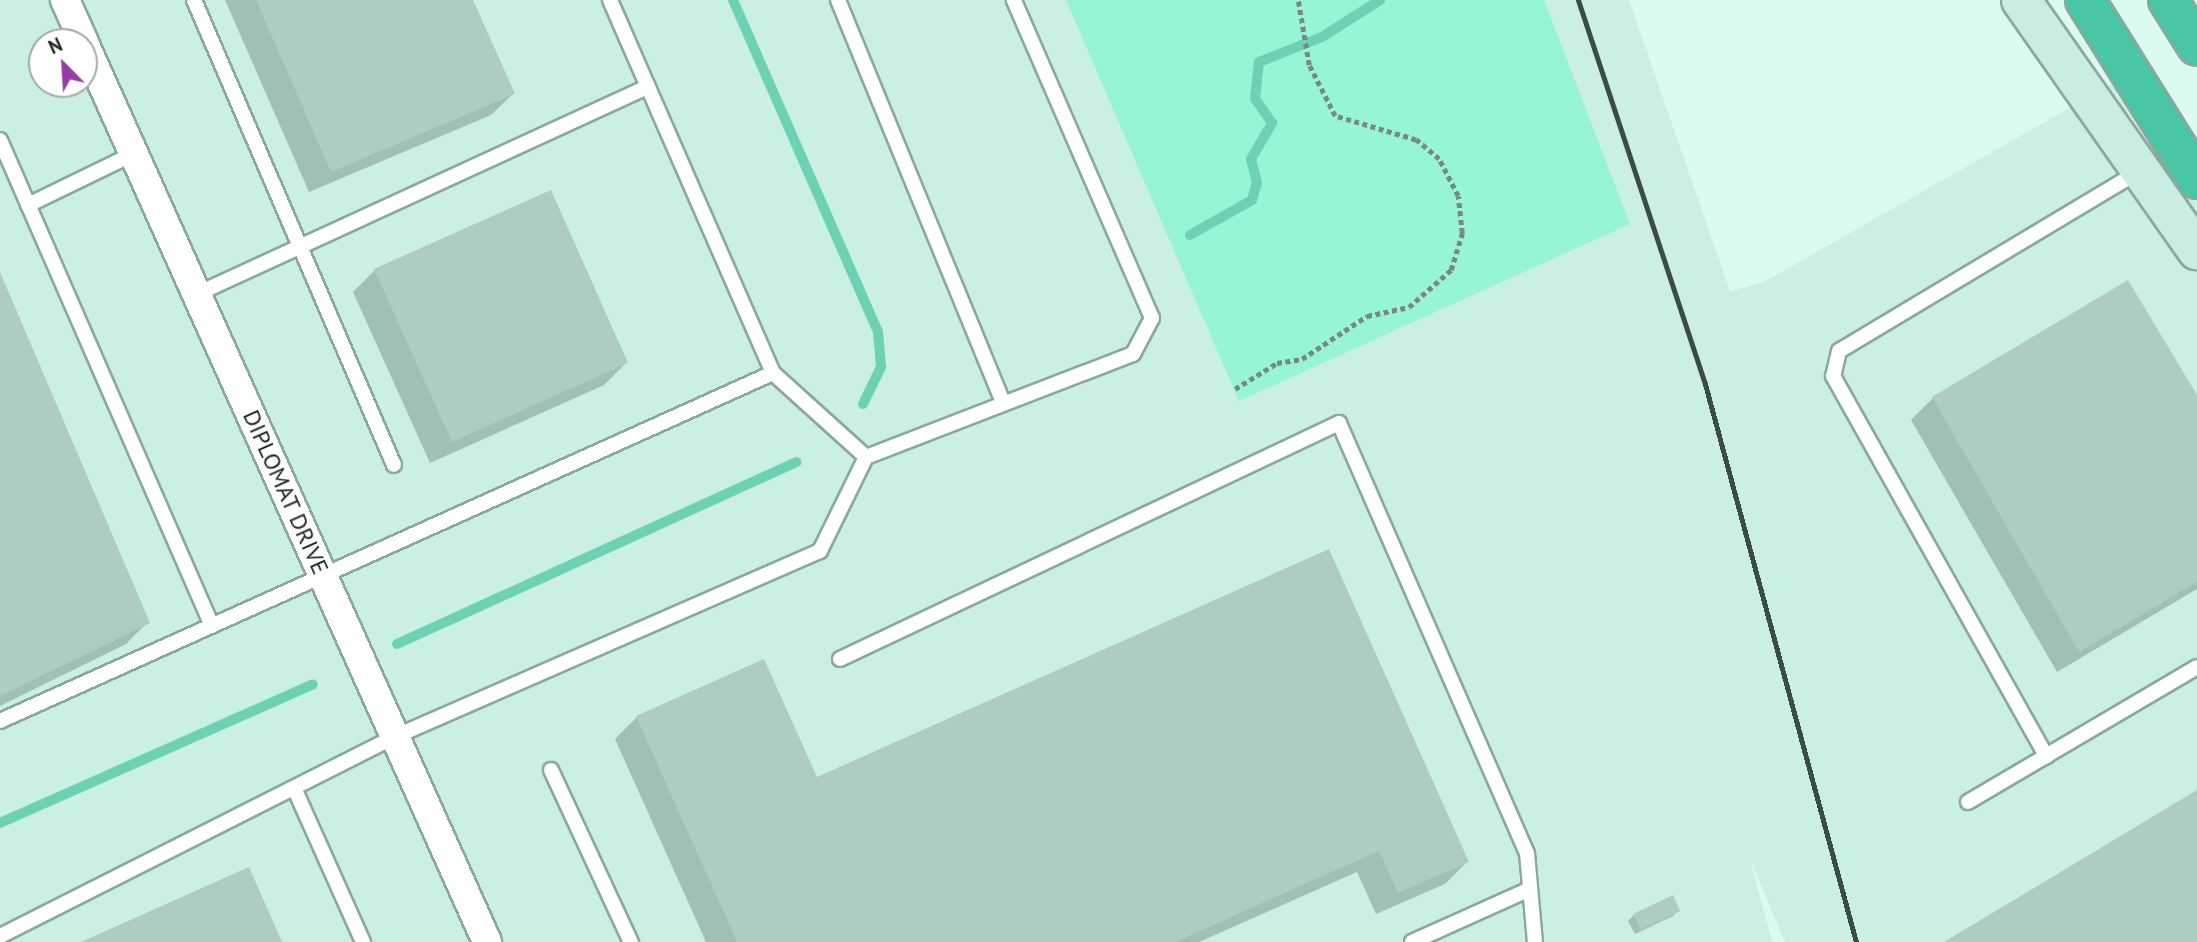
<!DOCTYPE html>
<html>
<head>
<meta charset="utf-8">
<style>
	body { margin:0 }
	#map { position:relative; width:2197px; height:942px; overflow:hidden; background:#dcfbf0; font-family:"PT Sans",sans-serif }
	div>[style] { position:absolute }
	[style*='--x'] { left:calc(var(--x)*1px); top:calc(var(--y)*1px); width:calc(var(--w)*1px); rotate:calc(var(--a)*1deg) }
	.built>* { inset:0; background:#c9f0e2 }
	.green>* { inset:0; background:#96f4d7 }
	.shadow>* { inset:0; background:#0003 }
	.stream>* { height:10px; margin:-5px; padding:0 5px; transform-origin:5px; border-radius:5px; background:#6dd1b4 }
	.building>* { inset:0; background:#aeccc1 }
	.path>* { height:4.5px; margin-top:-2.25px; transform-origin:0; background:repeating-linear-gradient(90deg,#768a83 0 5px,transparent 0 8.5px) }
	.roads { filter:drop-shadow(2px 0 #8ba89e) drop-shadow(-2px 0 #8ba89e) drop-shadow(0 2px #8ba89e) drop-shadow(0 -2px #8ba89e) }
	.service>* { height:14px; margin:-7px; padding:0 7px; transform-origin:7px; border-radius:7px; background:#fff }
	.minor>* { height:28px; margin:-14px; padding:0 14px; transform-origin:14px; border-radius:14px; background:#fff }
	.secondary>* { height:38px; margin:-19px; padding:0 19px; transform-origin:19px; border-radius:19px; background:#c8eee4 }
	.motorway>* { height:38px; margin:-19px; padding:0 19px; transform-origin:19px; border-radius:19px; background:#48c6a5 }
	.rail>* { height:5px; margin:-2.5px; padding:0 2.5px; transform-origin:2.5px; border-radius:2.5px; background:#3c4b45 }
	span { translate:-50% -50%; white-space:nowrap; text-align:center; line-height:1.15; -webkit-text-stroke:5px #fff; paint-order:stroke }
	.street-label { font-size:24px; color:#1e2925 }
	.north { position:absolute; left:28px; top:28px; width:70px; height:70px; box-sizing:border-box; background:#fff; border:2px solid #a5a9a8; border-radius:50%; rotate:336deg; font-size:19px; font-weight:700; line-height:28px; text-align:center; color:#1e2925 }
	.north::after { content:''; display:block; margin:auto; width:24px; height:32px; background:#983ba5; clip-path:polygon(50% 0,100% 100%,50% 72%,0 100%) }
</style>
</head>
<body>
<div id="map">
	<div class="built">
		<div style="clip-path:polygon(evenodd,0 0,1629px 0,1730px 291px,1762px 283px,2147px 64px,2197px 150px,2197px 942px,1785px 942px,1750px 859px,1772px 942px,0 942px,0 0,42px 42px,84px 42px,84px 84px,42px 84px,42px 42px)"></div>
	</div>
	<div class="green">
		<div style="clip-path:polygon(1066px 0,1544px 0,1630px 224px,1239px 401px)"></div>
	</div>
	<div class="shadow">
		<div style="clip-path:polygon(225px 0,471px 0,513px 94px,491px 115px,309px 192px)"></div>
		<div style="clip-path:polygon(375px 270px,626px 363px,604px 385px,430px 463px,353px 292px)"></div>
		<div style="clip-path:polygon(0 277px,148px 622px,126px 644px,0 706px)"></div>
		<div style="clip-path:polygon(1933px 398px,2197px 399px,2197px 589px,2057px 672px,1911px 420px)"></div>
		<div style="clip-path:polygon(637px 717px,816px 780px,1467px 862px,1445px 884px,1376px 914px,1357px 872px,1199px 942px,706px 942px,615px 739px)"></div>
		<div style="clip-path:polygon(1672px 897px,1678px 911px,1673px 916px,1635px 934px,1628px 921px,1634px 915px)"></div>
	</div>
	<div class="stream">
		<div style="--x:733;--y:0;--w:362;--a:66.4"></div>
		<div style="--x:878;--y:332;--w:35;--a:85"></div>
		<div style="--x:881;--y:367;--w:41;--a:115.9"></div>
		<div style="--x:1190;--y:235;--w:71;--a:-29.4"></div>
		<div style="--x:1252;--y:200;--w:18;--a:-74"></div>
		<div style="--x:1257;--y:183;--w:25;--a:-104"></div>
		<div style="--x:1251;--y:159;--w:42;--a:-59.7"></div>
		<div style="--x:1272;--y:123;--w:29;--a:-125"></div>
		<div style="--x:1255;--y:99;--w:37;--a:-84"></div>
		<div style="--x:1259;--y:62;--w:68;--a:-21.6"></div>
		<div style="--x:1322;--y:37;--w:69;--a:-32.5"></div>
		<div style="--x:397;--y:644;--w:439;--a:-24.5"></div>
		<div style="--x:0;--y:823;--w:342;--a:-23.9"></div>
	</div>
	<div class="building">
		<div style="clip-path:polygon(256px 0,473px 0,515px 94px,331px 172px)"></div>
		<div style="clip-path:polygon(551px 190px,628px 363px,452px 442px,374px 269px)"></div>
		<div style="clip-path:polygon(0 272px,150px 623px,0 696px)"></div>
		<div style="clip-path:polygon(2128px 280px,2197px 395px,2197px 582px,2079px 652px,1932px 397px)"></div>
		<div style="clip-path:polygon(1329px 549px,1469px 862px,1398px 893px,1379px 851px,1175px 942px,737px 942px,636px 716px,764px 659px,817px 777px)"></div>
		<div style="clip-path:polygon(2197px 790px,2197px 942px,1944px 942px)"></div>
		<div style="clip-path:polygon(249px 867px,282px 942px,81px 942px)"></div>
		<div style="clip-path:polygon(1673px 895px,1680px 911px,1640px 930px,1633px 914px)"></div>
	</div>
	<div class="path">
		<div style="--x:1235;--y:389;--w:49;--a:-31.8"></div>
		<div style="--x:1277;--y:363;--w:25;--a:-9"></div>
		<div style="--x:1302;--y:359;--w:78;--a:-33.5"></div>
		<div style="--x:1367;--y:316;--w:43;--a:-12.1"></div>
		<div style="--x:1409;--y:307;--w:56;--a:-41.4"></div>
		<div style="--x:1451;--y:270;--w:39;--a:-73"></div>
		<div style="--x:1462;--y:233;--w:37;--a:-96"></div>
		<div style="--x:1458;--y:196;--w:42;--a:-117.2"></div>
		<div style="--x:1439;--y:159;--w:30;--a:-140"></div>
		<div style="--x:1416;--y:140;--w:84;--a:-163.5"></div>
		<div style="--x:1335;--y:116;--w:57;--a:-117"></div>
		<div style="--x:1309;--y:65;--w:66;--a:-99.6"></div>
	</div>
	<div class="roads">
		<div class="service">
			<div style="--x:194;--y:0;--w:506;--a:66.73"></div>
			<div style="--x:610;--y:0;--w:95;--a:66.4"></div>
			<div style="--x:838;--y:0;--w:432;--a:67.7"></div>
			<div style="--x:0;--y:140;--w:530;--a:66.43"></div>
			<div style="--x:2138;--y:172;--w:348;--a:149.1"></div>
			<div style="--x:1839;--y:351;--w:26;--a:103"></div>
			<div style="--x:1833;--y:376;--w:436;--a:60.7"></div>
			<div style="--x:2046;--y:756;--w:175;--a:-30.5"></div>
			<div style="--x:28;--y:205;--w:117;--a:-25.9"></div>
			<div style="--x:197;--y:294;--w:496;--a:-24.7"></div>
			<div style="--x:648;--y:87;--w:312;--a:66.4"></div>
			<div style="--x:866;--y:457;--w:286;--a:-21.1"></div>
			<div style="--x:1133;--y:354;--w:41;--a:-62.2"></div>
			<div style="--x:1152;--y:318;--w:347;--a:-113.5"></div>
			<div style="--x:840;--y:659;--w:552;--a:-25.31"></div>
			<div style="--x:1339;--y:423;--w:469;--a:66.4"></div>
			<div style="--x:1527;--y:853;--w:89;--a:84.9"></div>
			<div style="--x:0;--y:721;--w:848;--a:-24.24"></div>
			<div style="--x:773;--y:373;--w:125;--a:42.1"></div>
			<div style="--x:866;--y:457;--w:105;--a:116.1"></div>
			<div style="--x:820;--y:551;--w:463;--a:156.4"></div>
			<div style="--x:396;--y:736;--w:444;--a:153.2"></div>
			<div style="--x:551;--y:770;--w:190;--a:65.1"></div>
			<div style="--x:295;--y:790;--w:167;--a:65.9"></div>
			<div style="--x:1968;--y:802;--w:91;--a:-30.5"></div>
			<div style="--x:1412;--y:942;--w:129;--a:-24.2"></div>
		</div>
		<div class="minor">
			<div style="--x:65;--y:0;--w:46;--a:65.7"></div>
			<div style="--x:84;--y:43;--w:985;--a:65.85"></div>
		</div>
		<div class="secondary">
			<div style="--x:2021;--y:0;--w:306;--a:54.9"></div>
		</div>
		<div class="motorway">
			<div style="--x:2085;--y:0;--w:211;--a:58"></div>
			<div style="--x:2168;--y:0;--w:54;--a:57.8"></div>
		</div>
	</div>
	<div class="rail">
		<div style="--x:1578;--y:0;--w:404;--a:71.7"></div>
		<div style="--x:1705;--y:384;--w:578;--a:74.86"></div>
	</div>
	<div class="street-label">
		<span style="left:286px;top:492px;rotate:66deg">DIPLOMAT DRIVE</span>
	</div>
	<div class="north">N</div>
</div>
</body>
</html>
